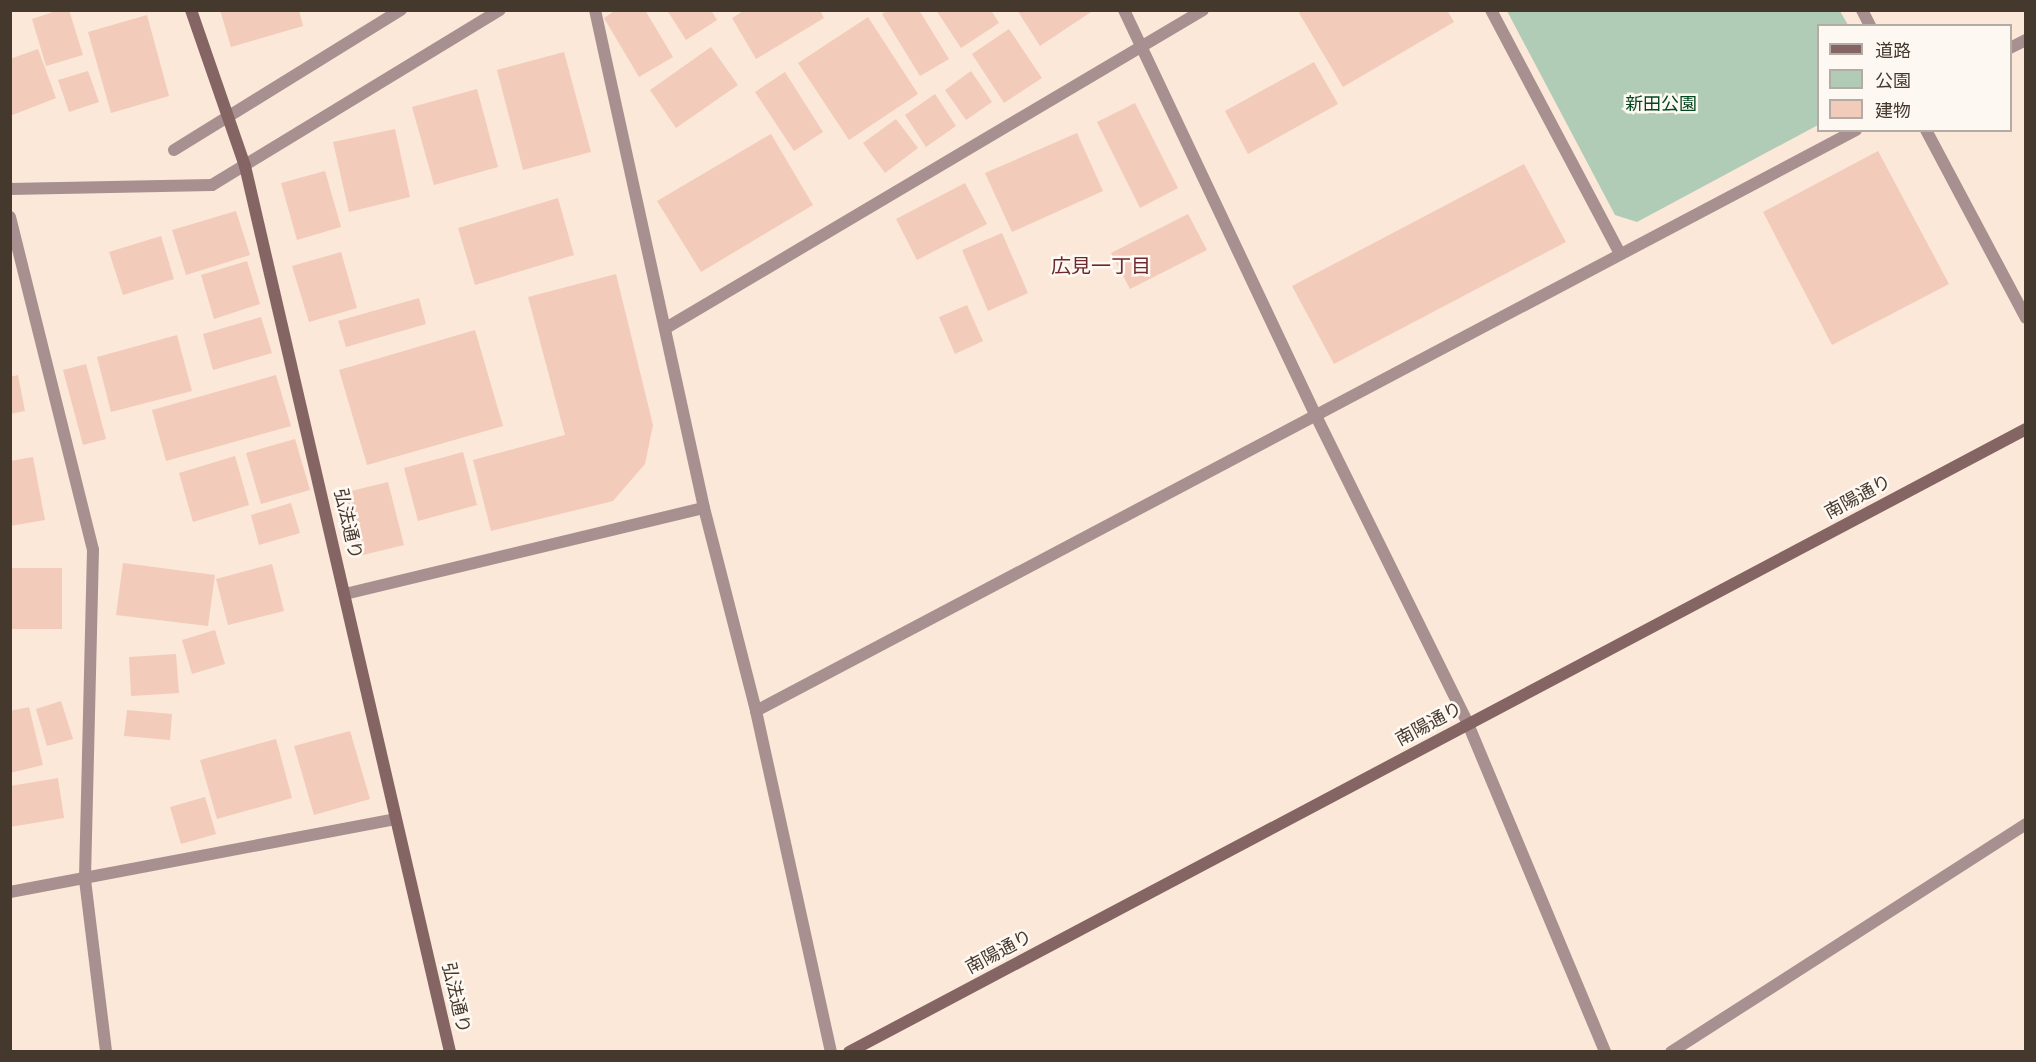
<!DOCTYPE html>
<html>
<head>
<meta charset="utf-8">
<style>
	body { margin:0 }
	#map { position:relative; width:2036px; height:1062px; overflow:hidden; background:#fbe8d8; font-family:Quicksand,"Noto Sans JP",sans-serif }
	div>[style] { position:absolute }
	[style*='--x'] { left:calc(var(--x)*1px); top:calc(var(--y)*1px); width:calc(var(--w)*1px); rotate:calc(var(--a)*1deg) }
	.green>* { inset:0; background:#b1ccb6 }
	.building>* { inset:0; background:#f2cbbb }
	.street>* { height:12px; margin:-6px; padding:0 6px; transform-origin:6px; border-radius:6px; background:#a7908f }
	.secondary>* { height:12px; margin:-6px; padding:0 6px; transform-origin:6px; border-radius:6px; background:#856563 }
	span { translate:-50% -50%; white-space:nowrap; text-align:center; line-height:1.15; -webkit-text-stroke:5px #fef8f2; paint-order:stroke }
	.park-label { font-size:18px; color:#03461f }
	.street-label { font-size:18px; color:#45392e }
	.neighbourhood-label { font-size:20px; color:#6d272e }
	.frame { position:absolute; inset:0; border:12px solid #45392e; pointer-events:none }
	.legend { position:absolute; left:1817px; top:24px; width:195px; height:108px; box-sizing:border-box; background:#fef8f2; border:2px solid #b4aca4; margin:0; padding:8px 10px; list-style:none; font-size:18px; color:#45392e }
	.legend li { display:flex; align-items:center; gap:12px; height:30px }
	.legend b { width:30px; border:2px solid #b4aca4 }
</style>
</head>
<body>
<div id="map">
	<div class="green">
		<div style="clip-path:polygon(1840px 11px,1848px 25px,1818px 26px,1818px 125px,1637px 222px,1615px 215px,1507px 11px)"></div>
	</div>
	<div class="building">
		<div style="clip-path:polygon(59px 10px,69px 10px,83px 55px,46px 66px,32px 19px)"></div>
		<div style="clip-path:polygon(220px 10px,299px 10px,303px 26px,231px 47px)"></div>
		<div style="clip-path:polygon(616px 10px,645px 10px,673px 57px,639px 77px,604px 18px)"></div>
		<div style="clip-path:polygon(667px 10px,711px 10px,717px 20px,686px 40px)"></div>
		<div style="clip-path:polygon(745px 10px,820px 10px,824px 18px,756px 59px,732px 18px)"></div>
		<div style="clip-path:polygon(888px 10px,919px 10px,949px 59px,920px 76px,882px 14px)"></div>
		<div style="clip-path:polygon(936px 10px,991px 10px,999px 23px,961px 48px)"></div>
		<div style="clip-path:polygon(1017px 10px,1094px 10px,1040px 46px)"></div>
		<div style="clip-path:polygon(1303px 10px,1447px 10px,1454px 22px,1343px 87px,1299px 13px)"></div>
		<div style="clip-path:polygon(147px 15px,169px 96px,111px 113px,88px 32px)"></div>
		<div style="clip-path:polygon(868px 17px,918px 94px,849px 140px,798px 63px)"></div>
		<div style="clip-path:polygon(1009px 29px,1042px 78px,1004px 103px,972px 54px)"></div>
		<div style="clip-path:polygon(711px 47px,738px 85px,676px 128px,650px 90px)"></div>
		<div style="clip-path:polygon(38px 49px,56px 98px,10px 116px,10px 59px)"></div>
		<div style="clip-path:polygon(564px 52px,591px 152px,523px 170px,497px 70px)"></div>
		<div style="clip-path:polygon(1314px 62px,1338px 104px,1248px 154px,1225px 111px)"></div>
		<div style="clip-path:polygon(88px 71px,99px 102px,69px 112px,58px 80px)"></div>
		<div style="clip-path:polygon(971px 71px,992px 102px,966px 120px,945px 90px)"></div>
		<div style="clip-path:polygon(785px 72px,823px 132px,794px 151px,755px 92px)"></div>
		<div style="clip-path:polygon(477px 89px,498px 167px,434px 185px,412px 107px)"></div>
		<div style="clip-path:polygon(935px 94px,956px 126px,926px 147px,905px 115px)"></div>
		<div style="clip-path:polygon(1135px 103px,1178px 188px,1140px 208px,1097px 122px)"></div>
		<div style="clip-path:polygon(896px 119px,918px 148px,885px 173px,863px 143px)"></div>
		<div style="clip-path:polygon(395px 129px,410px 197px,349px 212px,333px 142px)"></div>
		<div style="clip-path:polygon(1077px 133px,1103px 191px,1012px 232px,985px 173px)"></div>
		<div style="clip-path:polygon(771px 134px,813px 205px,701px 272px,657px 201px)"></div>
		<div style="clip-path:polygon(1878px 151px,1949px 284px,1832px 345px,1763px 212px)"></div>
		<div style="clip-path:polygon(1524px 164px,1566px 242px,1334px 364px,1292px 286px)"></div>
		<div style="clip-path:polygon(325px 171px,341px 227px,297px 240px,281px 183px)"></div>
		<div style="clip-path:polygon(965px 183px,987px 224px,917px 260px,896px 219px)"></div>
		<div style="clip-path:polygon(558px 198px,574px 255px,475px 285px,458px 228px)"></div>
		<div style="clip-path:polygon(236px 211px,250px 255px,186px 275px,172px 230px)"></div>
		<div style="clip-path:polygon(1188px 214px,1207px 250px,1130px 289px,1111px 253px)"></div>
		<div style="clip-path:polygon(1002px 233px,1028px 293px,988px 311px,962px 250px)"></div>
		<div style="clip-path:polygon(161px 236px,174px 279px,123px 295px,109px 252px)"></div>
		<div style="clip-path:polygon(341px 252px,357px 308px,309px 322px,292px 266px)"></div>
		<div style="clip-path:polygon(247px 261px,260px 304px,214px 319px,201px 275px)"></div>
		<div style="clip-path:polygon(616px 274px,653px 425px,645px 464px,613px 501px,491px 531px,473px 460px,565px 435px,528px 297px)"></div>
		<div style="clip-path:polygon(419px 298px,426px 324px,346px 347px,338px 321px)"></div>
		<div style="clip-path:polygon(967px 305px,983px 341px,955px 354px,939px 317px)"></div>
		<div style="clip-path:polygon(261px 317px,272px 353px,213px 370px,203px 334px)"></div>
		<div style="clip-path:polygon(475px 330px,503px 426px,367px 465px,339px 370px)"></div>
		<div style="clip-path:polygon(177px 335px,192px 391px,111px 412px,97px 357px)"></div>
		<div style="clip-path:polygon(86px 364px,106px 439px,83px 445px,63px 370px)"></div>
		<div style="clip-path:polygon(18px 375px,25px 411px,10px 414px,10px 377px)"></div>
		<div style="clip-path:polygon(276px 375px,291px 426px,166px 461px,152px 410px)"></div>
		<div style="clip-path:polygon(295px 439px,310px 490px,261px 504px,246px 453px)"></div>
		<div style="clip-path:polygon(463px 452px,477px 505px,418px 521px,404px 468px)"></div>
		<div style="clip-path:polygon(235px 456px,249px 505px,193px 522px,179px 473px)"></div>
		<div style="clip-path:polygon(33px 457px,45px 520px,10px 526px,10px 461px)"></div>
		<div style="clip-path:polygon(388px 482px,404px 545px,359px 556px,343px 493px)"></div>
		<div style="clip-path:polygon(291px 503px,300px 533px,259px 545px,251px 515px)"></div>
		<div style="clip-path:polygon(123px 563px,215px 575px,208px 626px,116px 615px)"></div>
		<div style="clip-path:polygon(272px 564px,284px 611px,228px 625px,216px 579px)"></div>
		<div style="clip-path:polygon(10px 568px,62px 568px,62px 629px,10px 629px)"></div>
		<div style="clip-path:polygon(215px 630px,225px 664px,192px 674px,182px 640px)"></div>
		<div style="clip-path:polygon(176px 654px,179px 693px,131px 696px,129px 657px)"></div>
		<div style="clip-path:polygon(61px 701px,73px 739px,47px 746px,36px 709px)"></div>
		<div style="clip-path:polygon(29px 707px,43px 765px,10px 773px,10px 711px)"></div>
		<div style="clip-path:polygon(127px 710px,172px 714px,170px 740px,124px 736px)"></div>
		<div style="clip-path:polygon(350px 731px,370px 799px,314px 815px,294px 746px)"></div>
		<div style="clip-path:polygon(276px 739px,292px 798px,217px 819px,200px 760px)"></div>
		<div style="clip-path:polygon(58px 778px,64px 818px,10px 827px,10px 786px)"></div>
		<div style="clip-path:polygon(205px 797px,216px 834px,181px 844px,170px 807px)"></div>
	</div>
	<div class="street">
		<div style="--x:595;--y:10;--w:510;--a:77.65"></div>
		<div style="--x:704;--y:508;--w:210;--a:75.6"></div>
		<div style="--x:756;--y:711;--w:349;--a:77.6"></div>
		<div style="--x:1124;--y:10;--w:449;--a:64.7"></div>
		<div style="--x:1316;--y:416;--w:343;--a:63.7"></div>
		<div style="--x:1468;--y:724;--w:355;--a:67.3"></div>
		<div style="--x:1491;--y:10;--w:276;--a:62.1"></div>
		<div style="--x:1862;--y:10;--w:18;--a:63"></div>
		<div style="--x:2010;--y:48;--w:18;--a:-27"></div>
		<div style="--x:1926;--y:130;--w:213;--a:62"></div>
		<div style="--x:174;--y:150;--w:267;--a:-31.7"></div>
		<div style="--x:10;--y:189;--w:202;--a:-1.1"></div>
		<div style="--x:212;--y:185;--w:337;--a:-31.3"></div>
		<div style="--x:10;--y:217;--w:343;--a:76"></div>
		<div style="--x:93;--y:550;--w:330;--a:91.4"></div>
		<div style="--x:85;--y:880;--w:173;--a:83"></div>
		<div style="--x:666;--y:328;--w:624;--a:-30.63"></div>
		<div style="--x:345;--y:594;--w:369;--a:-13.5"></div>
		<div style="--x:756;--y:711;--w:1244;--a:-27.84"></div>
		<div style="--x:10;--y:892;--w:392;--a:-10.7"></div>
		<div style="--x:1671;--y:1052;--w:422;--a:-32.7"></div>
	</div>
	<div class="secondary">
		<div style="--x:191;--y:10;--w:165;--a:70.9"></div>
		<div style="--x:245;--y:166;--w:909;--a:76.97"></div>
		<div style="--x:849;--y:1052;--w:1332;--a:-27.89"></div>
	</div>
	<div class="park-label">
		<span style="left:1661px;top:104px">新田公園</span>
	</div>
	<div class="street-label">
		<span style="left:1858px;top:497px;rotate:-28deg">南陽通り</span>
		<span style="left:348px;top:524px;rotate:77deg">弘法通り</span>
		<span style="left:1429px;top:724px;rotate:-28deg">南陽通り</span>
		<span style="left:999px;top:952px;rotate:-28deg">南陽通り</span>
		<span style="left:456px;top:998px;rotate:77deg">弘法通り</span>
	</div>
	<div class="neighbourhood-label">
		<span style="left:1101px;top:265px">広見一丁目</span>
	</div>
	<div class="frame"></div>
	<ul class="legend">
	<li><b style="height:8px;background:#856563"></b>道路</li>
	<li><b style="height:16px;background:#b1ccb6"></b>公園</li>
	<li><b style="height:16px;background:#f2cbbb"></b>建物</li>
	</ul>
</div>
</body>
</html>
